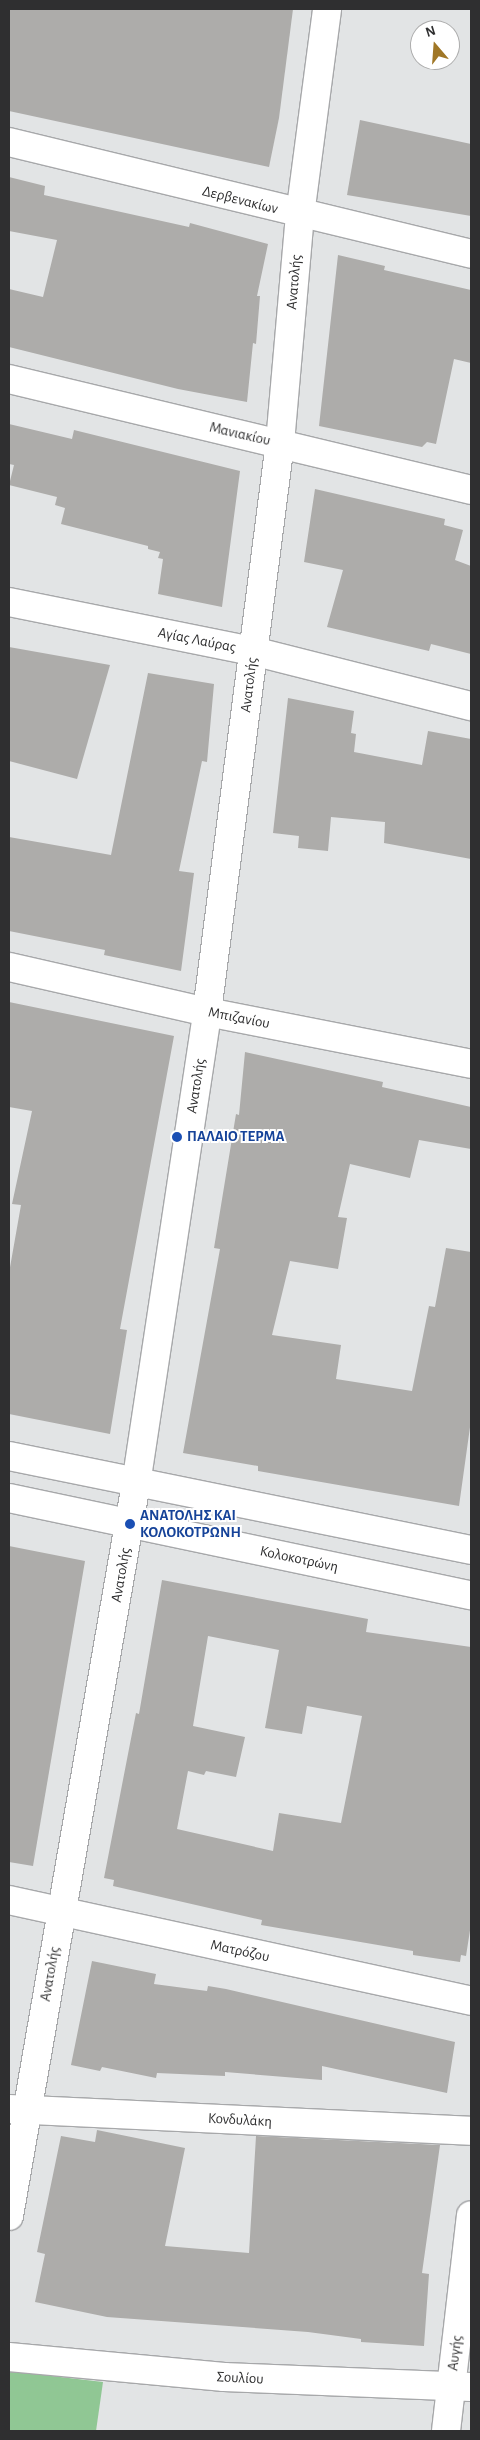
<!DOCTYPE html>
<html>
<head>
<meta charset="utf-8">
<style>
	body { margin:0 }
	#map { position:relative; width:480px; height:2440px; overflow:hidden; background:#e2e4e5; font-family:"Alegreya Sans",sans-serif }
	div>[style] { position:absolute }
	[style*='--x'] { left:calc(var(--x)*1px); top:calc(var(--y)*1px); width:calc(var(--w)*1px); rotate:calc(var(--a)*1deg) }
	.green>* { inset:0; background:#90c794 }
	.building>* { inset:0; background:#adacaa }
	.roads { filter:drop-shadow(1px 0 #a7a8aa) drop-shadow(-1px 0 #a7a8aa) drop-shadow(0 1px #a7a8aa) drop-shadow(0 -1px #a7a8aa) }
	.street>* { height:28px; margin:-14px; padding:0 14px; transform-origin:14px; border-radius:14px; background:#fff }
	.secondary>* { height:28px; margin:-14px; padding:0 14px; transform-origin:14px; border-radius:14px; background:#fff }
	.dots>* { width:14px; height:14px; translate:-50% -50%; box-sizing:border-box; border:2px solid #fff; border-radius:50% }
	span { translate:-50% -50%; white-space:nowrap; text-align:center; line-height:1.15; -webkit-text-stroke:4px #fff; paint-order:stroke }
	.street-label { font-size:15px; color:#2f2f30 }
	.transit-label { font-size:15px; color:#164399; font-weight:700 }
	.left { translate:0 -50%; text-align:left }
	.frame { position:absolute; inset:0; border:10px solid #2f2f30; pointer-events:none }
	.north { position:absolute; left:410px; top:20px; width:50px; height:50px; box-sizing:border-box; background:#fff; border:1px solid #acacac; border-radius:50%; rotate:342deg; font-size:14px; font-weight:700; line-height:20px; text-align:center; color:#2f2f30 }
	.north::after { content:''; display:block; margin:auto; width:18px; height:22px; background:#a07726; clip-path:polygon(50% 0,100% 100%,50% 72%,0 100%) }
</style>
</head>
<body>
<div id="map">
	<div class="green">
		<div style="clip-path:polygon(9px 2371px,103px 2382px,96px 2431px,9px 2431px)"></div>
	</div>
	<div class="building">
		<div style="clip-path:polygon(9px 9px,293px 9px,279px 118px,269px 167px,9px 111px)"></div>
		<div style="clip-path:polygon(360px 120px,471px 144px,471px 216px,347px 195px)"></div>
		<div style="clip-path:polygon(9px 177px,45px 186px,44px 195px,189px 227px,190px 223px,268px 244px,257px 296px,260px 296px,256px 344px,253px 343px,247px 402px,178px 389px,9px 347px,9px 289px,43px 297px,57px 240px,9px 231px)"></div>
		<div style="clip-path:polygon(338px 255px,385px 266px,384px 270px,471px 290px,471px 363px,454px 359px,436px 444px,427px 442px,422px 447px,319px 426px)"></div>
		<div style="clip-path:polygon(9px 424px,72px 439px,74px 430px,240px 471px,222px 607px,158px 594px,163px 559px,158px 558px,160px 552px,148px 549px,148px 546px,61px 524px,65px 508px,55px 505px,57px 497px,9px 485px,14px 465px,9px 464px)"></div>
		<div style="clip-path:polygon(315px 489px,445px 519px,444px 525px,463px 530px,455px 560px,471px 566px,471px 654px,431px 644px,429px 651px,327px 627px,343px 570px,304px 562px)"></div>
		<div style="clip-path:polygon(9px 647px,110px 665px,77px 779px,9px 761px)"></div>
		<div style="clip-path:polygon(148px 673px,214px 684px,207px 762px,202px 761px,179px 871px,194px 873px,181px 971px,104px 955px,105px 950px,9px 931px,9px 837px,111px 855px)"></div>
		<div style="clip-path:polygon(288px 698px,354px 711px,351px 733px,356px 734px,354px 752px,422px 765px,428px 731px,471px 739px,471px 859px,384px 843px,385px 822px,331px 817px,328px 851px,298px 848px,299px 836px,273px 833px)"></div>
		<div style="clip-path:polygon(9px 1002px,174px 1036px,120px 1329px,127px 1330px,110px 1434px,9px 1414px,9px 1273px,21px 1205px,12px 1204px,32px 1111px,9px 1107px)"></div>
		<div style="clip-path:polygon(245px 1052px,383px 1082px,382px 1087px,471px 1107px,471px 1149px,419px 1140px,410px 1178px,350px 1164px,338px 1217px,347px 1218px,338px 1269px,290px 1261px,272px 1335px,341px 1345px,336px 1379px,412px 1391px,429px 1306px,435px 1307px,446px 1248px,471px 1252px,471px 1420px,459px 1506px,258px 1471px,258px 1466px,183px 1453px,220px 1249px,214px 1248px,236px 1114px,239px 1115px)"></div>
		<div style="clip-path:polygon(9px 1546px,85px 1561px,33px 1866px,9px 1862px)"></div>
		<div style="clip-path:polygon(evenodd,162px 1580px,368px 1619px,366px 1632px,471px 1647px,471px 1924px,466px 1956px,461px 1955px,460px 1962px,413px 1955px,413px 1951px,261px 1925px,262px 1920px,113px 1886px,114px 1880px,104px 1878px,128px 1754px,136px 1713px,139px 1714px,162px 1580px,208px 1636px,279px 1650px,265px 1728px,302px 1734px,307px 1706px,362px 1716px,341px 1823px,279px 1813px,273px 1851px,177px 1829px,188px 1771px,204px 1775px,206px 1771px,236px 1777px,245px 1737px,193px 1726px,208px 1636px)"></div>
		<div style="clip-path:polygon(92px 1961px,156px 1974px,154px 1984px,207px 1991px,208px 1986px,226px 1989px,455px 2042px,447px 2093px,322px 2066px,322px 2080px,225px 2072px,225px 2076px,157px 2073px,156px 2078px,102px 2067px,100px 2071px,71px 2065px)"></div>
		<div style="clip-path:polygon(97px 2130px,185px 2148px,165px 2246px,249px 2253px,256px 2136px,440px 2145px,422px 2273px,429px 2274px,424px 2346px,361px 2342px,361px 2339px,308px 2332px,107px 2317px,35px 2302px,45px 2254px,37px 2252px,61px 2136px,95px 2142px)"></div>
	</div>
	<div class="roads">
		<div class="street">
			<div style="--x:9;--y:142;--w:475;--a:13.6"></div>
			<div style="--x:9;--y:379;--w:475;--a:13.5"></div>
			<div style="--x:9;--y:602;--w:249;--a:11.4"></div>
			<div style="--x:253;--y:651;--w:225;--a:14.2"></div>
			<div style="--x:9;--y:967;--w:203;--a:12.8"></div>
			<div style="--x:207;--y:1012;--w:269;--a:11.1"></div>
			<div style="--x:136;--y:1484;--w:477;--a:-81.4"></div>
			<div style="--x:207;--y:1012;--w:574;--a:-82.69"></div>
			<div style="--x:280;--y:443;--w:229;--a:-85"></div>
			<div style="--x:300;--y:215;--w:208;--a:-82.5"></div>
			<div style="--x:9;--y:1900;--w:473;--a:12.3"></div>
			<div style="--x:9;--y:2109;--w:463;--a:2.7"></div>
			<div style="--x:9;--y:2357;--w:216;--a:5.3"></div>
			<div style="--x:224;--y:2377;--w:247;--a:2.3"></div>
		</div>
		<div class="secondary">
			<div style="--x:9;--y:1456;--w:471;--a:11.5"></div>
			<div style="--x:9;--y:1498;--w:472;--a:11.9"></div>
			<div style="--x:9;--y:2216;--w:743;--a:-80.16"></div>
			<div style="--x:446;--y:2431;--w:217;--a:-83.4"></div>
		</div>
	</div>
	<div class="dots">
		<div style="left:177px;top:1137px;background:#1a4fb4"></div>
		<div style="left:130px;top:1524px;background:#1a4fb4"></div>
	</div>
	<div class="street-label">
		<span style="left:240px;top:200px;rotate:14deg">Δερβενακίων</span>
		<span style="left:294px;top:282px;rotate:-85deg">Ανατολής</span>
		<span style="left:240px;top:434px;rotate:13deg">Μανιακίου</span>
		<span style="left:197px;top:640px;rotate:11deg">Αγίας Λαύρας</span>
		<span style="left:249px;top:685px;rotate:-83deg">Ανατολής</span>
		<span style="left:239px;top:1018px;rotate:11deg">Μπιζανίου</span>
		<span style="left:196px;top:1086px;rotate:-81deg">Ανατολής</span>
		<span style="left:299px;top:1559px;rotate:12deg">Κολοκοτρώνη</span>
		<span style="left:121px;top:1575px;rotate:-80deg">Ανατολής</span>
		<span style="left:240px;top:1951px;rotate:12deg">Ματρόζου</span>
		<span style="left:50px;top:1974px;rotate:-80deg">Ανατολής</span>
		<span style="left:240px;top:2120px;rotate:3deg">Κονδυλάκη</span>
		<span style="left:455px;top:2353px;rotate:-83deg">Αυγής</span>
		<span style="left:240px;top:2378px;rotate:3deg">Σουλίου</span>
	</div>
	<div class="transit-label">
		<span class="left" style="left:187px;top:1137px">ΠΑΛΑΙΟ ΤΕΡΜΑ</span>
		<span class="left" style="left:140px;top:1524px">ΑΝΑΤΟΛΗΣ ΚΑΙ<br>ΚΟΛΟΚΟΤΡΩΝΗ</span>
	</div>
	<div class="frame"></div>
	<div class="north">N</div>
</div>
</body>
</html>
